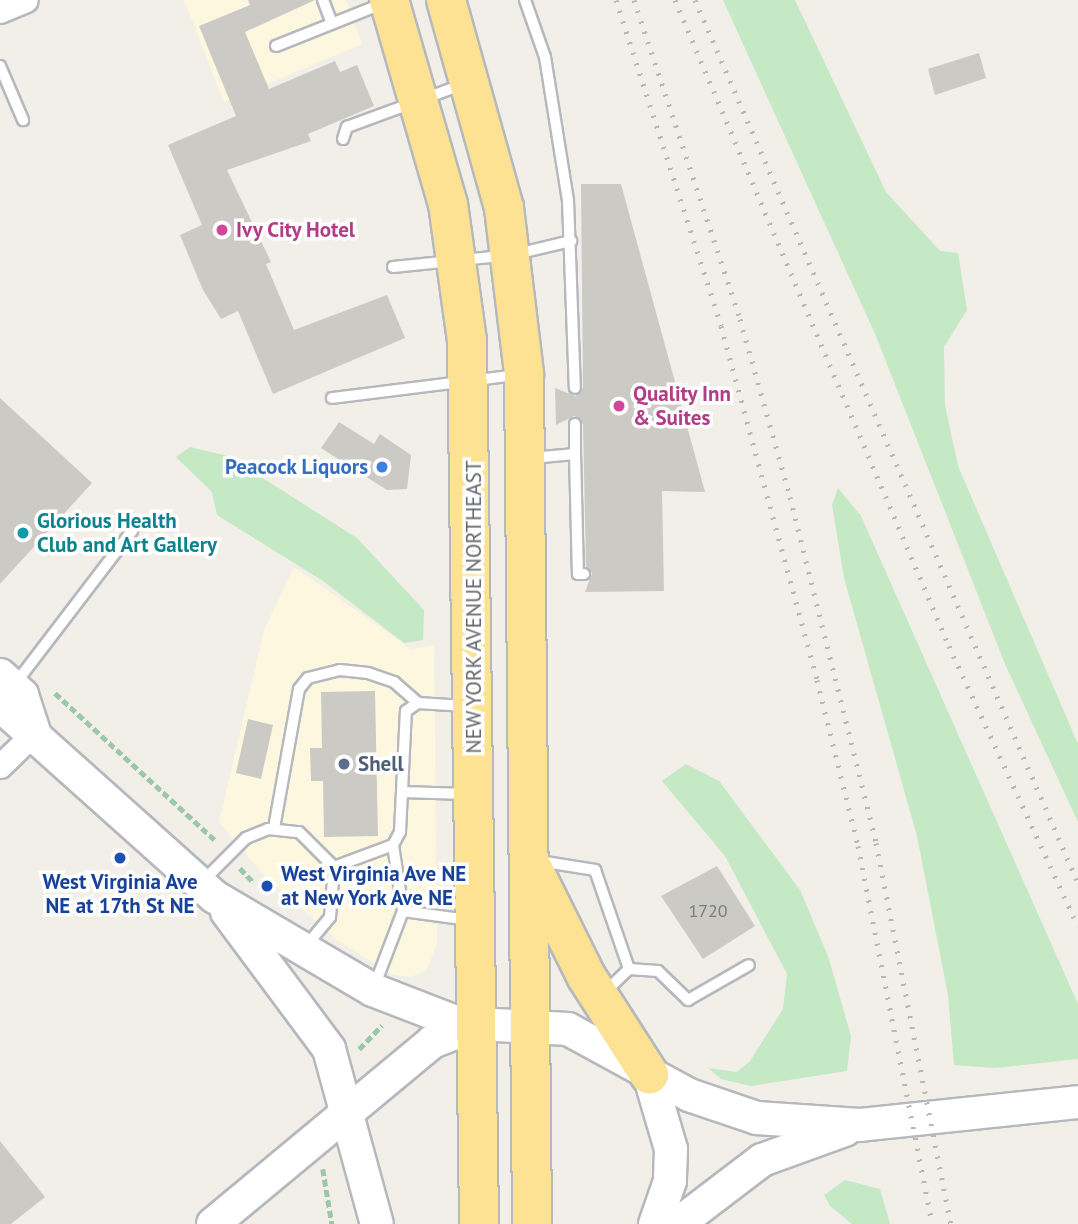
<!DOCTYPE html>
<html>
<head>
<meta charset="utf-8">
<style>
	body { margin:0 }
	#map { position:relative; width:1078px; height:1224px; overflow:hidden; background:#f1efe8; font-family:"PT Sans",sans-serif }
	div>[style] { position:absolute }
	[style*='--x'] { left:calc(var(--x)*1px); top:calc(var(--y)*1px); width:calc(var(--w)*1px); rotate:calc(var(--a)*1deg) }
	.commercial>* { inset:0; background:#fef7e0 }
	.green>* { inset:0; background:#c5e8c5 }
	.building>* { inset:0; background:#cccac5 }
	.path>* { height:4.5px; margin-top:-2.25px; transform-origin:0; background:repeating-linear-gradient(90deg,#9cc7a9 0 7px,transparent 0 10.5px) }
	.roads { filter:drop-shadow(2px 0 #b5b8bc) drop-shadow(-2px 0 #b5b8bc) drop-shadow(0 2px #b5b8bc) drop-shadow(0 -2px #b5b8bc) }
	.lane>* { height:10px; margin:-5px; padding:0 5px; transform-origin:5px; border-radius:5px; background:#fff }
	.street>* { height:23px; margin:-11.5px; padding:0 11.5px; transform-origin:11.5px; border-radius:11.5px; background:#fff }
	.secondary>* { height:32px; margin:-16px; padding:0 16px; transform-origin:16px; border-radius:16px; background:#fff }
	.highway>* { height:38px; margin:-19px; padding:0 19px; transform-origin:19px; border-radius:19px; background:#fde293 }
	.rail>* { height:5px; margin-top:-2.5px; transform-origin:0; background:repeating-linear-gradient(90deg,#b6b7b8 0 2px,transparent 0 11px) }
	.dots>* { width:19px; height:19px; translate:-50% -50%; box-sizing:border-box; border:4px solid #fff; border-radius:50% }
	span { translate:-50% -50%; white-space:nowrap; text-align:center; line-height:1.15; -webkit-text-stroke:7px #fff; paint-order:stroke }
	.number-label { font-size:18px; color:#7a7d7f }
	.number-label span { -webkit-text-stroke-width:0 }
	.hotel-label { font-size:21px; color:#b23c85; font-weight:700 }
	.left { translate:0 -50%; text-align:left }
	.shop-label { font-size:21px; color:#366cbe; font-weight:700 }
	.right { translate:-100% -50%; text-align:right }
	.culture-label { font-size:21px; color:#0d838f; font-weight:700 }
	.street-label { font-size:21px; color:#5f6368 }
	.service-label { font-size:21px; color:#4e5e75; font-weight:700 }
	.transit-label { font-size:21px; color:#164399; font-weight:700 }
</style>
</head>
<body>
<div id="map">
	<div class="commercial">
		<div style="clip-path:polygon(184px 0,346px 0,362px 44px,224px 102px)"></div>
		<div style="clip-path:polygon(294px 567px,411px 649px,434px 645px,437px 943px,427px 970px,411px 977px,393px 975px,337px 940px,263px 874px,219px 822px,264px 630px)"></div>
	</div>
	<div class="green">
		<div style="clip-path:polygon(723px 0,795px 0,886px 192px,940px 251px,958px 253px,967px 310px,944px 347px,945px 405px,958px 466px,1078px 744px,1078px 822px,1005px 664px,876px 336px)"></div>
		<div style="clip-path:polygon(190px 447px,228px 456px,357px 538px,424px 610px,423px 640px,404px 643px,323px 581px,217px 515px,212px 492px,176px 457px)"></div>
		<div style="clip-path:polygon(838px 488px,861px 516px,1078px 1004px,1078px 1059px,995px 1068px,954px 1065px,948px 995px,917px 836px,844px 578px,832px 505px)"></div>
		<div style="clip-path:polygon(686px 764px,719px 781px,800px 890px,828px 956px,851px 1036px,847px 1071px,751px 1086px,721px 1079px,708px 1068px,737px 1072px,750px 1061px,783px 1009px,787px 974px,725px 856px,662px 781px)"></div>
		<div style="clip-path:polygon(845px 1180px,880px 1189px,890px 1224px,852px 1224px,830px 1206px,824px 1195px)"></div>
	</div>
	<div class="building">
		<div style="clip-path:polygon(248px 0,315px 0,245px 32px,269px 89px,335px 61px,340px 72px,357px 65px,374px 106px,308px 134px,311px 141px,227px 170px,271px 262px,266px 264px,294px 330px,387px 295px,405px 338px,273px 394px,238px 311px,221px 319px,203px 290px,180px 235px,202px 225px,168px 145px,236px 116px,199px 26px,250px 5px)"></div>
		<div style="clip-path:polygon(979px 53px,986px 78px,935px 95px,928px 69px)"></div>
		<div style="clip-path:polygon(581px 184px,621px 184px,705px 492px,662px 491px,664px 591px,585px 592px,592px 573px,586px 566px,583px 424px,574px 416px,556px 425px,555px 388px,575px 396px,583px 388px)"></div>
		<div style="clip-path:polygon(0 398px,92px 483px,0 584px)"></div>
		<div style="clip-path:polygon(339px 422px,374px 444px,380px 434px,411px 455px,407px 489px,387px 490px,321px 448px)"></div>
		<div style="clip-path:polygon(375px 691px,378px 836px,324px 837px,323px 781px,311px 781px,310px 748px,322px 748px,321px 692px)"></div>
		<div style="clip-path:polygon(248px 719px,273px 725px,261px 779px,236px 773px)"></div>
		<div style="clip-path:polygon(717px 866px,755px 926px,703px 959px,661px 896px)"></div>
		<div style="clip-path:polygon(0 1141px,45px 1197px,11px 1224px,0 1224px)"></div>
	</div>
	<div class="path">
		<div style="--x:55;--y:693;--w:219;--a:42.6"></div>
		<div style="--x:240;--y:868;--w:19;--a:47"></div>
		<div style="--x:359;--y:1049;--w:33;--a:-46"></div>
		<div style="--x:323;--y:1169;--w:56;--a:80.7"></div>
	</div>
	<div class="roads">
		<div class="lane">
			<div style="--x:323;--y:0;--w:25;--a:69"></div>
			<div style="--x:525;--y:0;--w:60;--a:70.7"></div>
			<div style="--x:545;--y:57;--w:146;--a:80.9"></div>
			<div style="--x:568;--y:201;--w:187;--a:87.9"></div>
			<div style="--x:276;--y:46;--w:116;--a:-21.7"></div>
			<div style="--x:0;--y:66;--w:59;--a:66.9"></div>
			<div style="--x:343;--y:139;--w:13;--a:-72"></div>
			<div style="--x:347;--y:127;--w:125;--a:-20.2"></div>
			<div style="--x:393;--y:267;--w:120;--a:-5.8"></div>
			<div style="--x:512;--y:255;--w:61;--a:-13.3"></div>
			<div style="--x:332;--y:398;--w:186;--a:-7.1"></div>
			<div style="--x:575;--y:454;--w:120;--a:88.6"></div>
			<div style="--x:578;--y:574;--w:6;--a:0"></div>
			<div style="--x:531;--y:458;--w:44;--a:-5.2"></div>
			<div style="--x:575;--y:454;--w:30;--a:-90"></div>
			<div style="--x:15;--y:684;--w:193;--a:-52.6"></div>
			<div style="--x:402;--y:792;--w:64;--a:1.8"></div>
			<div style="--x:274;--y:828;--w:141;--a:-79.8"></div>
			<div style="--x:299;--y:689;--w:14;--a:-51"></div>
			<div style="--x:308;--y:678;--w:33;--a:-14"></div>
			<div style="--x:340;--y:670;--w:28;--a:6"></div>
			<div style="--x:368;--y:673;--w:28;--a:19"></div>
			<div style="--x:394;--y:682;--w:32;--a:41"></div>
			<div style="--x:393;--y:845;--w:67;--a:81.4"></div>
			<div style="--x:403;--y:911;--w:67;--a:7.8"></div>
			<div style="--x:539;--y:861;--w:57;--a:9.1"></div>
			<div style="--x:595;--y:870;--w:105;--a:71"></div>
			<div style="--x:201;--y:883;--w:64;--a:-45"></div>
			<div style="--x:246;--y:838;--w:24;--a:-22"></div>
			<div style="--x:268;--y:829;--w:31;--a:6"></div>
			<div style="--x:299;--y:832;--w:49;--a:45"></div>
			<div style="--x:305;--y:947;--w:39;--a:-50"></div>
			<div style="--x:330;--y:917;--w:50;--a:-85.4"></div>
			<div style="--x:334;--y:867;--w:63;--a:-20.4"></div>
			<div style="--x:393;--y:845;--w:15;--a:-62"></div>
			<div style="--x:400;--y:832;--w:121;--a:-87.2"></div>
			<div style="--x:406;--y:711;--w:14;--a:-34"></div>
			<div style="--x:418;--y:703;--w:47;--a:3.7"></div>
			<div style="--x:374;--y:987;--w:81;--a:-69.1"></div>
			<div style="--x:605;--y:992;--w:33;--a:-44"></div>
			<div style="--x:629;--y:969;--w:29;--a:4"></div>
			<div style="--x:658;--y:971;--w:42;--a:44"></div>
			<div style="--x:688;--y:1000;--w:70;--a:-29.8"></div>
		</div>
		<div class="street">
			<div style="--x:0;--y:11;--w:28;--a:-23"></div>
			<div style="--x:0;--y:766;--w:47;--a:-44.1"></div>
		</div>
		<div class="secondary">
			<div style="--x:0;--y:675;--w:30;--a:42"></div>
			<div style="--x:22;--y:695;--w:40;--a:72"></div>
			<div style="--x:0;--y:705;--w:288;--a:41.8"></div>
			<div style="--x:215;--y:897;--w:183;--a:30.5"></div>
			<div style="--x:373;--y:990;--w:100;--a:21.2"></div>
			<div style="--x:227;--y:912;--w:171;--a:53.3"></div>
			<div style="--x:329;--y:1049;--w:181;--a:74.7"></div>
			<div style="--x:649;--y:1074;--w:78;--a:73.7"></div>
			<div style="--x:671;--y:1149;--w:32;--a:92"></div>
			<div style="--x:670;--y:1181;--w:46;--a:109.2"></div>
			<div style="--x:213;--y:1224;--w:285;--a:-39.7"></div>
			<div style="--x:432;--y:1042;--w:49;--a:-21.4"></div>
			<div style="--x:478;--y:1024;--w:90;--a:3.2"></div>
			<div style="--x:568;--y:1029;--w:138;--a:28.6"></div>
			<div style="--x:689;--y:1095;--w:72;--a:18.7"></div>
			<div style="--x:757;--y:1118;--w:103;--a:3.9"></div>
			<div style="--x:860;--y:1125;--w:219;--a:-6"></div>
			<div style="--x:678;--y:1224;--w:106;--a:-37.3"></div>
			<div style="--x:762;--y:1160;--w:88;--a:-19.9"></div>
		</div>
		<div class="highway">
			<div style="--x:389;--y:0;--w:212;--a:73.9"></div>
			<div style="--x:448;--y:204;--w:138;--a:82.1"></div>
			<div style="--x:467;--y:341;--w:883;--a:89.22"></div>
			<div style="--x:446;--y:0;--w:216;--a:74.4"></div>
			<div style="--x:504;--y:208;--w:167;--a:83.1"></div>
			<div style="--x:524;--y:374;--w:850;--a:89.46"></div>
			<div style="--x:533;--y:869;--w:119;--a:63.6"></div>
			<div style="--x:586;--y:976;--w:117;--a:57.3"></div>
		</div>
	</div>
	<div class="rail">
		<div style="--x:616;--y:0;--w:342;--a:72.1"></div>
		<div style="--x:721;--y:326;--w:367;--a:74.8"></div>
		<div style="--x:817;--y:680;--w:171;--a:76.1"></div>
		<div style="--x:858;--y:846;--w:385;--a:78.9"></div>
		<div style="--x:634;--y:0;--w:336;--a:71.6"></div>
		<div style="--x:740;--y:319;--w:185;--a:74.3"></div>
		<div style="--x:790;--y:497;--w:357;--a:76"></div>
		<div style="--x:876;--y:843;--w:388;--a:78.9"></div>
		<div style="--x:675;--y:0;--w:702;--a:67.02"></div>
		<div style="--x:949;--y:646;--w:308;--a:65.3"></div>
		<div style="--x:695;--y:0;--w:962;--a:66.55"></div>
	</div>
	<div class="dots">
		<div style="left:222px;top:230px;background:#d1479c"></div>
		<div style="left:619px;top:406px;background:#d1479c"></div>
		<div style="left:382px;top:467px;background:#3f7fe0"></div>
		<div style="left:23px;top:533px;background:#0f9aa8"></div>
		<div style="left:344px;top:764px;background:#5c6f8a"></div>
		<div style="left:120px;top:858px;background:#1a4fb4"></div>
		<div style="left:267px;top:886px;background:#1a4fb4"></div>
	</div>
	<div class="number-label">
		<span style="left:708px;top:911px">1720</span>
	</div>
	<div class="hotel-label">
		<span class="left" style="left:236px;top:230px">Ivy City Hotel</span>
		<span class="left" style="left:633px;top:406px">Quality Inn<br>&amp; Suites</span>
	</div>
	<div class="shop-label">
		<span class="right" style="left:368px;top:467px">Peacock Liquors</span>
	</div>
	<div class="culture-label">
		<span class="left" style="left:37px;top:533px">Glorious Health<br>Club and Art Gallery</span>
	</div>
	<div class="street-label">
		<span style="left:474px;top:607px;rotate:-90deg">NEW YORK AVENUE NORTHEAST</span>
	</div>
	<div class="service-label">
		<span class="left" style="left:358px;top:764px">Shell</span>
	</div>
	<div class="transit-label">
		<span class="left" style="left:281px;top:886px">West Virginia Ave NE<br>at New York Ave NE</span>
		<span style="left:120px;top:894px">West Virginia Ave<br>NE at 17th St NE</span>
	</div>
</div>
</body>
</html>
